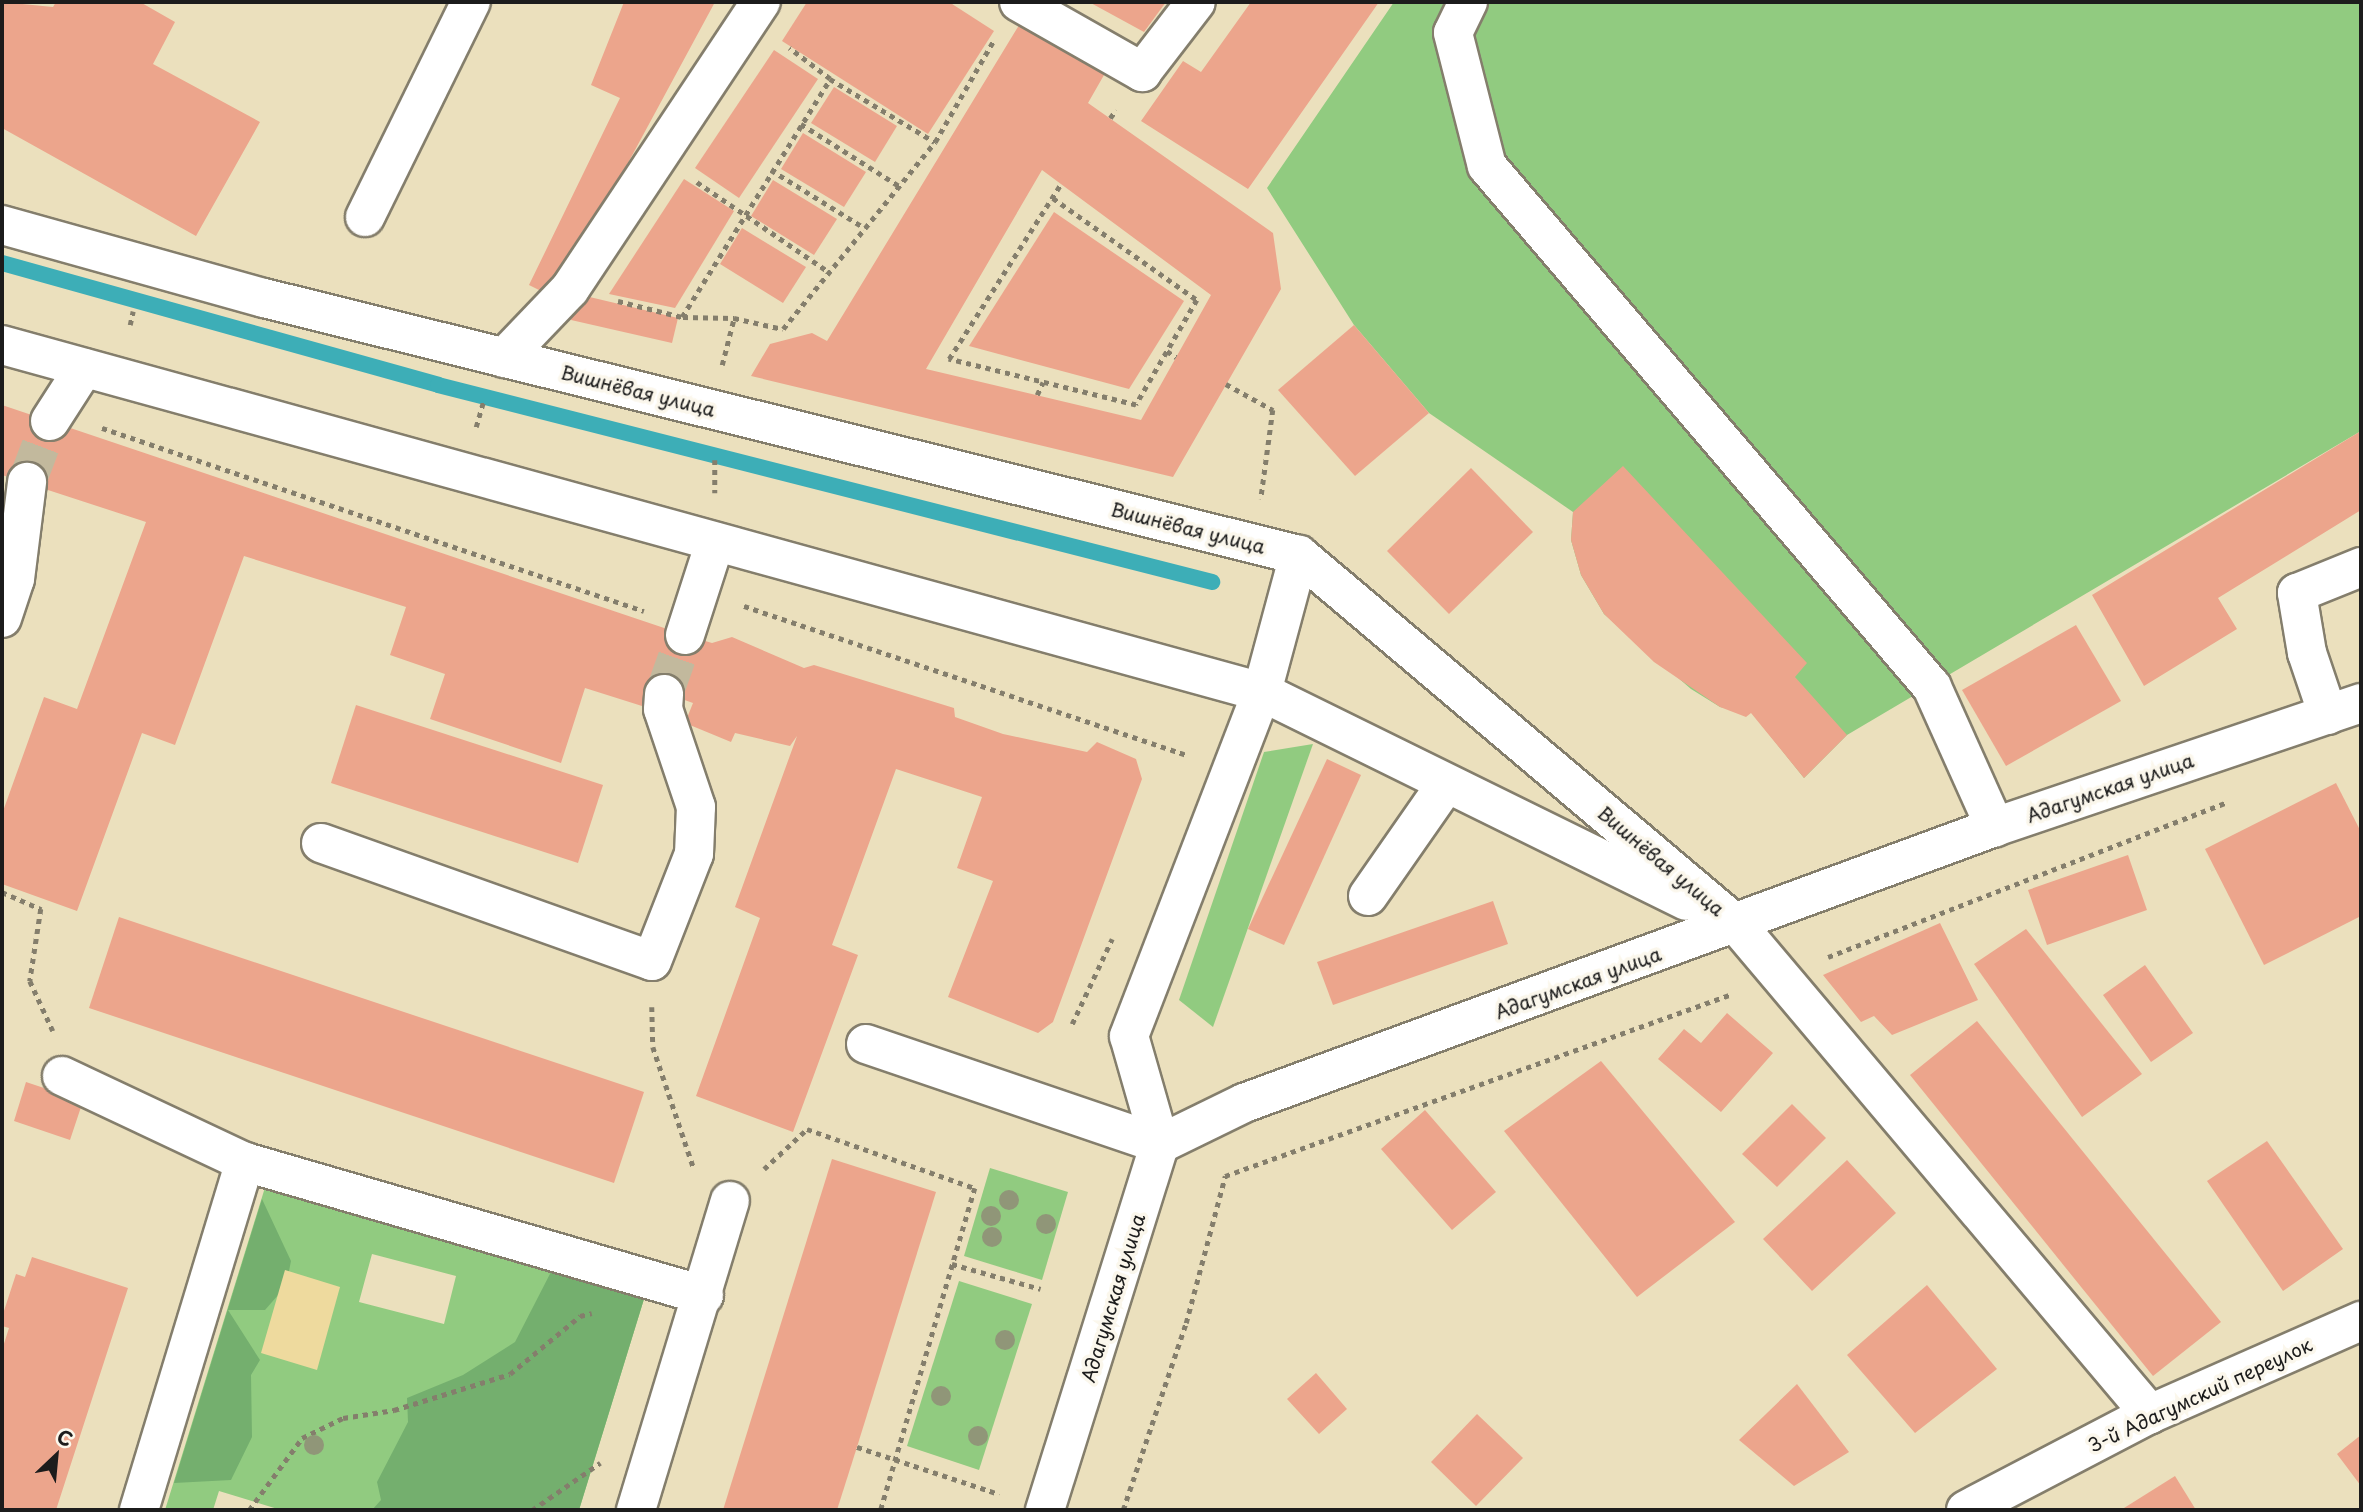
<!DOCTYPE html>
<html>
<head>
<meta charset="utf-8">
<style>
	body { margin:0 }
	#map { position:relative; width:2363px; height:1512px; overflow:hidden; background:#ebe0bd; font-family:"Playpen Sans",sans-serif }
	div>[style] { position:absolute }
	[style*='--x'] { left:calc(var(--x)*1px); top:calc(var(--y)*1px); width:calc(var(--w)*1px); rotate:calc(var(--a)*1deg) }
	.green>* { inset:0; background:#91cb80 }
	.forest>* { inset:0; background:#74af6e }
	.sand>* { inset:0; background:#eeda9e }
	.stream>* { height:16px; margin:-8px; padding:0 8px; transform-origin:8px; border-radius:8px; background:#3daeb7 }
	.building>* { inset:0; background:#eca58c }
	.minor-tunnel>* { height:38px; margin-top:-19px; transform-origin:0; background:repeating-linear-gradient(90deg,#c2b99d 0 38px,transparent 0 57px) }
	.path>* { height:4.5px; margin-top:-2.25px; transform-origin:0; background:repeating-linear-gradient(90deg,#847e6c 0 5px,transparent 0 10px) }
	.roads { filter:drop-shadow(2px 0 #847e6c) drop-shadow(-2px 0 #847e6c) drop-shadow(0 2px #847e6c) drop-shadow(0 -2px #847e6c) }
	.minor>* { height:38px; margin:-19px; padding:0 19px; transform-origin:19px; border-radius:19px; background:#fff }
	.major>* { height:38px; margin:-19px; padding:0 19px; transform-origin:19px; border-radius:19px; background:#fff }
	.trees>* { width:20px; height:20px; margin:-10px; border-radius:50%; background:#909678 }
	span { translate:-50% -50%; white-space:nowrap; text-align:center; line-height:1.15; -webkit-text-stroke:7px #fbf7ec; paint-order:stroke }
	.street-label { font-size:19px; color:#1c1c1c }
	.frame { position:absolute; inset:0; border:4px solid #1c1c1c; pointer-events:none }
	.north { position:absolute; left:21px; top:1421px; width:70px; height:70px; -webkit-text-stroke:5px #fbf7ec; paint-order:stroke; rotate:26deg; font-size:19px; font-weight:700; line-height:28px; text-align:center; color:#1c1c1c }
	.north::after { content:''; display:block; margin:auto; width:24px; height:32px; background:#1c1c1c; clip-path:polygon(50% 0,100% 100%,50% 72%,0 100%) }
</style>
</head>
<body>
<div id="map">
	<div class="green">
		<div style="clip-path:polygon(1394px 2px,2361px 2px,2361px 431px,1847px 735px,1804px 778px,1752px 713px,1720px 707px,1691px 689px,1604px 614px,1581px 575px,1571px 540px,1573px 512px,1429px 413px,1354px 325px,1267px 188px)"></div>
		<div style="clip-path:polygon(1313px 744px,1213px 1027px,1179px 1000px,1264px 752px)"></div>
		<div style="clip-path:polygon(990px 1168px,1068px 1192px,1042px 1280px,964px 1256px)"></div>
		<div style="clip-path:polygon(evenodd,267px 1181px,644px 1299px,579px 1510px,281px 1510px,219px 1491px,213px 1510px,165px 1510px,267px 1181px,372px 1254px,456px 1276px,444px 1324px,359px 1302px,372px 1254px)"></div>
		<div style="clip-path:polygon(959px 1281px,1032px 1304px,979px 1470px,907px 1446px)"></div>
	</div>
	<div class="forest">
		<div style="clip-path:polygon(262px 1199px,291px 1261px,286px 1286px,265px 1310px,228px 1310px,260px 1360px,251px 1375px,252px 1437px,231px 1480px,174px 1483px)"></div>
		<div style="clip-path:polygon(552px 1270px,644px 1299px,579px 1510px,372px 1510px,381px 1500px,377px 1482px,408px 1422px,407px 1398px,463px 1375px,515px 1342px)"></div>
	</div>
	<div class="sand">
		<div style="clip-path:polygon(285px 1270px,340px 1287px,317px 1370px,261px 1353px)"></div>
	</div>
	<div class="stream">
		<div style="--x:2;--y:263;--w:453;--a:15.6"></div>
		<div style="--x:438;--y:385;--w:799;--a:14.28"></div>
	</div>
	<div class="building">
		<div style="clip-path:polygon(2px 2px,53px 7px,56px 2px,140px 2px,175px 22px,153px 64px,260px 122px,196px 236px,2px 128px)"></div>
		<div style="clip-path:polygon(624px 2px,715px 2px,555px 298px,529px 285px,620px 98px,591px 85px)"></div>
		<div style="clip-path:polygon(807px 2px,949px 2px,994px 31px,928px 134px,782px 41px)"></div>
		<div style="clip-path:polygon(1089px 2px,1166px 2px,1144px 32px)"></div>
		<div style="clip-path:polygon(1251px 2px,1379px 2px,1248px 189px,1141px 121px,1183px 61px,1201px 72px)"></div>
		<div style="clip-path:polygon(evenodd,1024px 17px,1108px 68px,1088px 103px,1273px 233px,1281px 289px,1173px 477px,751px 376px,770px 344px,812px 333px,827px 341px,1024px 17px,1042px 170px,1211px 295px,1141px 420px,926px 369px,1042px 170px)"></div>
		<div style="clip-path:polygon(774px 50px,818px 79px,739px 198px,695px 168px)"></div>
		<div style="clip-path:polygon(834px 87px,897px 126px,875px 162px,811px 123px)"></div>
		<div style="clip-path:polygon(803px 133px,866px 172px,844px 207px,781px 169px)"></div>
		<div style="clip-path:polygon(684px 179px,734px 211px,675px 308px,609px 294px)"></div>
		<div style="clip-path:polygon(773px 180px,837px 219px,814px 255px,751px 216px)"></div>
		<div style="clip-path:polygon(1054px 212px,1184px 301px,1129px 389px,969px 346px)"></div>
		<div style="clip-path:polygon(742px 228px,806px 267px,783px 303px,720px 264px)"></div>
		<div style="clip-path:polygon(577px 294px,678px 318px,672px 343px,571px 320px)"></div>
		<div style="clip-path:polygon(1354px 325px,1429px 413px,1355px 476px,1278px 390px)"></div>
		<div style="clip-path:polygon(2px 405px,685px 635px,712px 643px,732px 637px,804px 668px,814px 665px,954px 708px,955px 717px,1003px 734px,1087px 752px,1097px 742px,1136px 759px,1142px 779px,1053px 1022px,1038px 1033px,948px 997px,993px 881px,957px 868px,982px 797px,896px 769px,832px 945px,858px 955px,793px 1132px,696px 1096px,760px 918px,735px 907px,797px 736px,790px 746px,735px 733px,731px 742px,685px 723px,693px 703px,648px 687px,642px 706px,585px 688px,561px 763px,430px 719px,445px 674px,390px 655px,406px 607px,244px 556px,175px 745px,142px 733px,77px 911px,2px 884px,2px 814px,44px 697px,77px 709px,146px 522px,2px 475px)"></div>
		<div style="clip-path:polygon(2361px 431px,2361px 510px,2218px 598px,2237px 629px,2144px 686px,2092px 595px)"></div>
		<div style="clip-path:polygon(1623px 466px,1807px 663px,1795px 677px,1847px 735px,1804px 778px,1751px 713px,1746px 717px,1720px 707px,1654px 662px,1604px 614px,1581px 575px,1571px 540px,1573px 512px)"></div>
		<div style="clip-path:polygon(1471px 468px,1533px 532px,1449px 614px,1387px 551px)"></div>
		<div style="clip-path:polygon(2076px 625px,2121px 701px,2006px 766px,1962px 690px)"></div>
		<div style="clip-path:polygon(356px 705px,603px 785px,578px 863px,331px 783px)"></div>
		<div style="clip-path:polygon(1327px 759px,1361px 775px,1284px 945px,1248px 929px)"></div>
		<div style="clip-path:polygon(2336px 783px,2361px 832px,2361px 916px,2264px 965px,2205px 849px)"></div>
		<div style="clip-path:polygon(2128px 855px,2147px 910px,2047px 945px,2028px 890px)"></div>
		<div style="clip-path:polygon(1493px 901px,1508px 944px,1333px 1005px,1317px 962px)"></div>
		<div style="clip-path:polygon(119px 917px,644px 1092px,614px 1183px,89px 1008px)"></div>
		<div style="clip-path:polygon(1940px 923px,1978px 1000px,1892px 1035px,1874px 1016px,1861px 1022px,1823px 975px)"></div>
		<div style="clip-path:polygon(2026px 929px,2142px 1074px,2082px 1117px,1974px 964px)"></div>
		<div style="clip-path:polygon(2145px 965px,2193px 1033px,2151px 1062px,2103px 995px)"></div>
		<div style="clip-path:polygon(1727px 1013px,1773px 1053px,1721px 1112px,1658px 1059px,1684px 1029px,1701px 1043px)"></div>
		<div style="clip-path:polygon(1977px 1021px,2221px 1322px,2153px 1376px,1910px 1075px)"></div>
		<div style="clip-path:polygon(1601px 1061px,1735px 1222px,1637px 1297px,1504px 1131px)"></div>
		<div style="clip-path:polygon(26px 1082px,83px 1101px,70px 1140px,14px 1121px)"></div>
		<div style="clip-path:polygon(1792px 1104px,1826px 1138px,1777px 1187px,1742px 1154px)"></div>
		<div style="clip-path:polygon(1425px 1110px,1496px 1192px,1452px 1230px,1381px 1149px)"></div>
		<div style="clip-path:polygon(2267px 1141px,2343px 1249px,2283px 1291px,2207px 1181px)"></div>
		<div style="clip-path:polygon(832px 1159px,936px 1192px,857px 1447px,837px 1510px,723px 1510px)"></div>
		<div style="clip-path:polygon(1847px 1160px,1896px 1213px,1812px 1291px,1763px 1239px)"></div>
		<div style="clip-path:polygon(32px 1257px,128px 1288px,56px 1510px,2px 1510px,2px 1350px,9px 1328px,2px 1326px,2px 1317px,16px 1274px,25px 1277px)"></div>
		<div style="clip-path:polygon(1927px 1285px,1997px 1369px,1915px 1433px,1847px 1355px)"></div>
		<div style="clip-path:polygon(1316px 1373px,1347px 1409px,1319px 1434px,1287px 1399px)"></div>
		<div style="clip-path:polygon(1797px 1384px,1849px 1452px,1794px 1486px,1739px 1440px)"></div>
		<div style="clip-path:polygon(1477px 1414px,1523px 1458px,1476px 1506px,1431px 1462px)"></div>
		<div style="clip-path:polygon(2361px 1435px,2361px 1486px,2337px 1454px)"></div>
		<div style="clip-path:polygon(2175px 1476px,2196px 1510px,2125px 1510px,2124px 1508px)"></div>
	</div>
	<div class="minor-tunnel">
		<div style="--x:27;--y:482;--w:65;--a:-69.3"></div>
		<div style="--x:664;--y:694;--w:63;--a:-70.4"></div>
	</div>
	<div class="path">
		<div style="--x:830;--y:79;--w:122;--a:31"></div>
		<div style="--x:935;--y:142;--w:118;--a:-60"></div>
		<div style="--x:1110;--y:118;--w:10;--a:-53"></div>
		<div style="--x:801;--y:124;--w:116;--a:32.3"></div>
		<div style="--x:771;--y:170;--w:110;--a:31.7"></div>
		<div style="--x:697;--y:182;--w:160;--a:34.3"></div>
		<div style="--x:1053;--y:198;--w:176;--a:35.3"></div>
		<div style="--x:1197;--y:300;--w:121;--a:120.2"></div>
		<div style="--x:1136;--y:405;--w:193;--a:-166.2"></div>
		<div style="--x:949;--y:359;--w:208;--a:-57.4"></div>
		<div style="--x:618;--y:301;--w:66;--a:14"></div>
		<div style="--x:682;--y:317;--w:280;--a:-58.1"></div>
		<div style="--x:830;--y:79;--w:51;--a:-142.9"></div>
		<div style="--x:683;--y:317;--w:51;--a:1.1"></div>
		<div style="--x:734;--y:318;--w:50;--a:12.7"></div>
		<div style="--x:783;--y:329;--w:241;--a:-50.9"></div>
		<div style="--x:130;--y:325;--w:14;--a:-78"></div>
		<div style="--x:1167;--y:351;--w:11;--a:34"></div>
		<div style="--x:722;--y:365;--w:49;--a:-75.7"></div>
		<div style="--x:1226;--y:384;--w:54;--a:29"></div>
		<div style="--x:1273;--y:410;--w:90;--a:97.7"></div>
		<div style="--x:1037;--y:395;--w:14;--a:-65"></div>
		<div style="--x:476;--y:427;--w:26;--a:-74"></div>
		<div style="--x:102;--y:428;--w:572;--a:18.66"></div>
		<div style="--x:715;--y:460;--w:33;--a:90"></div>
		<div style="--x:744;--y:606;--w:466;--a:18.6"></div>
		<div style="--x:2;--y:892;--w:43;--a:23.6"></div>
		<div style="--x:41;--y:909;--w:73;--a:98.7"></div>
		<div style="--x:30;--y:981;--w:55;--a:65.3"></div>
		<div style="--x:1828;--y:957;--w:426;--a:-21.2"></div>
		<div style="--x:652;--y:1007;--w:40;--a:88.6"></div>
		<div style="--x:653;--y:1047;--w:129;--a:71.4"></div>
		<div style="--x:1072;--y:1024;--w:94;--a:-64.8"></div>
		<div style="--x:764;--y:1169;--w:59;--a:-42.9"></div>
		<div style="--x:807;--y:1129;--w:178;--a:19.4"></div>
		<div style="--x:975;--y:1188;--w:335;--a:106.3"></div>
		<div style="--x:952;--y:1264;--w:92;--a:15.7"></div>
		<div style="--x:857;--y:1447;--w:150;--a:18.3"></div>
		<div style="--x:249;--y:1510;--w:89;--a:-53.6"></div>
		<div style="--x:302;--y:1438;--w:46;--a:-26"></div>
		<div style="--x:343;--y:1418;--w:52;--a:-8.9"></div>
		<div style="--x:394;--y:1410;--w:121;--a:-17.2"></div>
		<div style="--x:510;--y:1374;--w:91;--a:-39.6"></div>
		<div style="--x:580;--y:1316;--w:12;--a:-14"></div>
		<div style="--x:532;--y:1510;--w:83;--a:-34.7"></div>
		<div style="--x:1123;--y:1510;--w:197;--a:-71.4"></div>
		<div style="--x:1186;--y:1323;--w:152;--a:-75.1"></div>
		<div style="--x:1225;--y:1176;--w:539;--a:-19.75"></div>
	</div>
	<div class="roads">
		<div class="minor">
			<div style="--x:1019;--y:2;--w:142;--a:29.6"></div>
			<div style="--x:1142;--y:72;--w:88;--a:-52.4"></div>
			<div style="--x:1468;--y:2;--w:34;--a:116"></div>
			<div style="--x:1453;--y:33;--w:137;--a:75.7"></div>
			<div style="--x:1487;--y:166;--w:685;--a:49.5"></div>
			<div style="--x:1932;--y:687;--w:154;--a:65.8"></div>
			<div style="--x:365;--y:217;--w:240;--a:-63.8"></div>
			<div style="--x:2;--y:225;--w:272;--a:15.6"></div>
			<div style="--x:264;--y:298;--w:1066;--a:13.95"></div>
			<div style="--x:1299;--y:555;--w:575;--a:40.2"></div>
			<div style="--x:1738;--y:926;--w:639;--a:49.83"></div>
			<div style="--x:2;--y:345;--w:1307;--a:15.4"></div>
			<div style="--x:1262;--y:692;--w:473;--a:26.2"></div>
			<div style="--x:504;--y:358;--w:95;--a:-46.3"></div>
			<div style="--x:570;--y:289;--w:345;--a:-56.4"></div>
			<div style="--x:50;--y:421;--w:63;--a:-57.3"></div>
			<div style="--x:2;--y:618;--w:41;--a:-71.6"></div>
			<div style="--x:15;--y:579;--w:98;--a:-82.9"></div>
			<div style="--x:685;--y:635;--w:98;--a:-72.1"></div>
			<div style="--x:2328;--y:715;--w:65;--a:-108.7"></div>
			<div style="--x:2307;--y:653;--w:61;--a:-99.5"></div>
			<div style="--x:2297;--y:593;--w:69;--a:-22.1"></div>
			<div style="--x:321;--y:843;--w:351;--a:19.6"></div>
			<div style="--x:652;--y:961;--w:115;--a:-68.6"></div>
			<div style="--x:694;--y:854;--w:47;--a:-87.6"></div>
			<div style="--x:696;--y:807;--w:103;--a:-108.6"></div>
			<div style="--x:663;--y:709;--w:15;--a:-86"></div>
			<div style="--x:1368;--y:896;--w:136;--a:-55.1"></div>
			<div style="--x:866;--y:1044;--w:311;--a:18.8"></div>
			<div style="--x:62;--y:1076;--w:202;--a:25.2"></div>
			<div style="--x:245;--y:1162;--w:478;--a:16.2"></div>
			<div style="--x:1160;--y:1144;--w:112;--a:-106"></div>
			<div style="--x:1129;--y:1036;--w:369;--a:-68.9"></div>
			<div style="--x:1262;--y:692;--w:142;--a:-74.9"></div>
			<div style="--x:139;--y:1510;--w:364;--a:-73.1"></div>
			<div style="--x:636;--y:1510;--w:323;--a:-73.1"></div>
			<div style="--x:1966;--y:1510;--w:208;--a:-27.6"></div>
			<div style="--x:2150;--y:1414;--w:231;--a:-23.8"></div>
		</div>
		<div class="major">
			<div style="--x:1045;--y:1510;--w:384;--a:-72.6"></div>
			<div style="--x:1160;--y:1144;--w:93;--a:-26"></div>
			<div style="--x:1244;--y:1103;--w:800;--a:-20.18"></div>
			<div style="--x:1995;--y:827;--w:386;--a:-18.7"></div>
		</div>
	</div>
	<div class="trees">
		<div style="left:1009px;top:1200px"></div>
		<div style="left:991px;top:1216px"></div>
		<div style="left:1046px;top:1224px"></div>
		<div style="left:992px;top:1237px"></div>
		<div style="left:1005px;top:1340px"></div>
		<div style="left:941px;top:1396px"></div>
		<div style="left:978px;top:1436px"></div>
		<div style="left:314px;top:1445px"></div>
	</div>
	<div class="street-label">
		<span style="left:638px;top:391px;rotate:14deg">Вишнёвая улица</span>
		<span style="left:1188px;top:528px;rotate:14deg">Вишнёвая улица</span>
		<span style="left:2110px;top:788px;rotate:-19deg">Адагумская улица</span>
		<span style="left:1661px;top:861px;rotate:40deg">Вишнёвая улица</span>
		<span style="left:1578px;top:983px;rotate:-20deg">Адагумская улица</span>
		<span style="left:1113px;top:1298px;rotate:-73deg">Адагумская улица</span>
		<span style="left:2200px;top:1395px;rotate:-25deg">3-й Адагумский переулок</span>
	</div>
	<div class="frame"></div>
	<div class="north">С</div>
</div>
</body>
</html>
